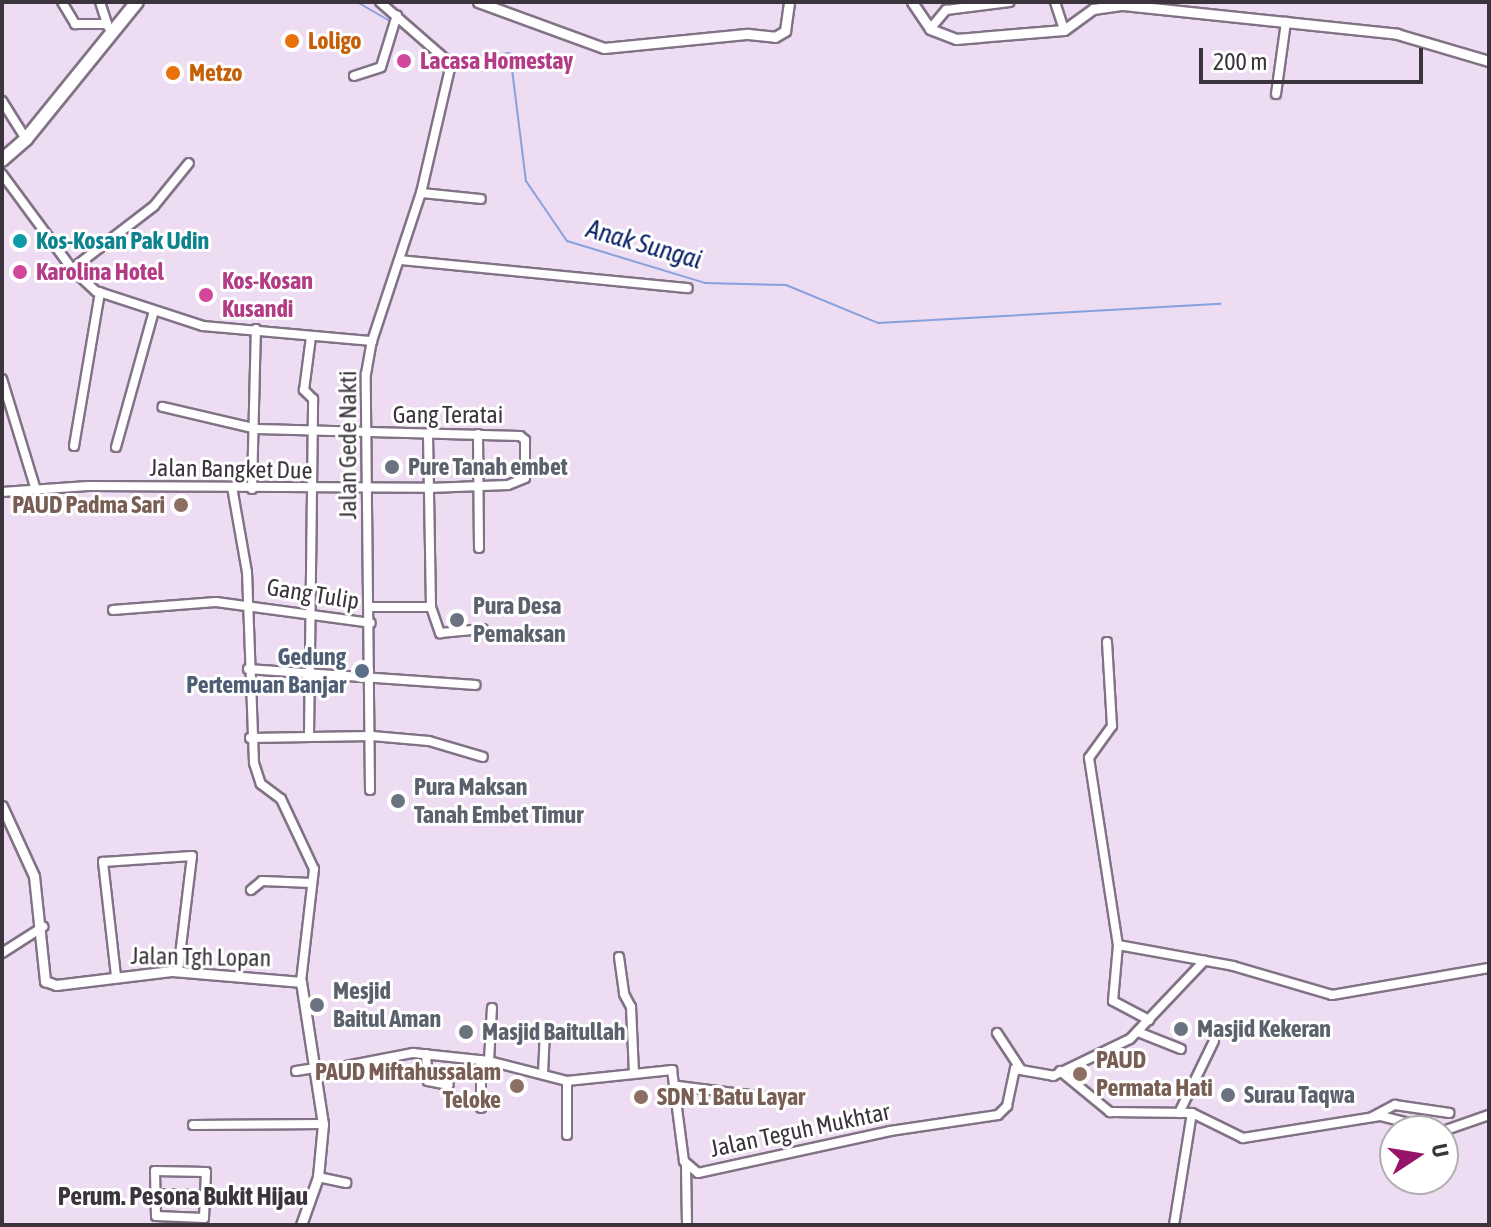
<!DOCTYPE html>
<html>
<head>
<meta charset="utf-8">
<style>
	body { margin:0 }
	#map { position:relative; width:1491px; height:1227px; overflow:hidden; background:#eedcf2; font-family:"Asap Condensed",sans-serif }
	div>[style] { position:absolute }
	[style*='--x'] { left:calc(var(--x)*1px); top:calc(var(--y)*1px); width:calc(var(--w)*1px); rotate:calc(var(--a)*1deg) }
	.stream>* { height:2px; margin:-1px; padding:0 1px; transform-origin:1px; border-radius:1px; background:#86a1dd }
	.roads { filter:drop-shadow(2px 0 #827286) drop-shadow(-2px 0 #827286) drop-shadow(0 2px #827286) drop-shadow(0 -2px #827286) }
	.minor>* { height:8px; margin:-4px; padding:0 4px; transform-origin:4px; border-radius:4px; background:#fff }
	.tertiary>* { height:9px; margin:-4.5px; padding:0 4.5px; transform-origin:4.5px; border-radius:4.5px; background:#fff }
	.trunk>* { height:12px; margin:-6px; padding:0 6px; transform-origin:6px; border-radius:6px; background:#fff }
	.dots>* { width:22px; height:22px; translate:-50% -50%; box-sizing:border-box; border:4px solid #fff; border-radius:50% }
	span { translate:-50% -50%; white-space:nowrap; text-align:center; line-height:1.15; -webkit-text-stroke:6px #fff; paint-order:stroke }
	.food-label { font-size:24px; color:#c56008; font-weight:700 }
	.left { translate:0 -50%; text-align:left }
	.hotel-label { font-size:24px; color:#b23c85; font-weight:700 }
	.culture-label { font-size:24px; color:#0d838f; font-weight:700 }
	.street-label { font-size:24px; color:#3b343c }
	.worship-label { font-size:24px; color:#5b616d; font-weight:700 }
	.education-label { font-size:24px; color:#785e54; font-weight:700 }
	.right { translate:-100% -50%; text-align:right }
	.service-label { font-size:24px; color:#4e5e75; font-weight:700 }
	.water-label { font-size:26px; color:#0a2166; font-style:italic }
	.neighbourhood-label { font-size:26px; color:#3b343c; font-weight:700 }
	.frame { position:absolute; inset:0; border:4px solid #3b343c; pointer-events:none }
	.north { position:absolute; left:1379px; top:1115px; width:80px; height:80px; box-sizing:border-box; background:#fff; border:2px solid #b1aeb1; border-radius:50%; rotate:78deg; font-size:22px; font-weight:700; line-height:32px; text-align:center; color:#3b343c }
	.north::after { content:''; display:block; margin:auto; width:28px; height:36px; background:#97146b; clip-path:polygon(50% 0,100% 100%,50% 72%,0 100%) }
	.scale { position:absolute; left:1199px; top:48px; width:224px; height:36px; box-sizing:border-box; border:4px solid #3b343c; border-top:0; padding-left:10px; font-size:24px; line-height:28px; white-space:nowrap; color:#3b343c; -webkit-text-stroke:6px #fff; paint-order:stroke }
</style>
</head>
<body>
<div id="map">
	<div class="stream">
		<div style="--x:357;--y:2;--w:38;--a:30"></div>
		<div style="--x:396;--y:24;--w:13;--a:32"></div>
		<div style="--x:452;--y:60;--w:58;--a:-6.9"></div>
		<div style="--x:510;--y:53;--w:129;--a:82.9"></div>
		<div style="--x:526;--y:181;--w:73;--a:55.7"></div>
		<div style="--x:567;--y:241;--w:144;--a:16.9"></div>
		<div style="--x:705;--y:283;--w:81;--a:1.4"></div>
		<div style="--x:786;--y:285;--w:100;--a:22.4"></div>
		<div style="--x:878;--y:323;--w:343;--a:-3.2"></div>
	</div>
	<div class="roads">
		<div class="minor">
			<div style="--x:62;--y:2;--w:26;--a:59"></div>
			<div style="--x:75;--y:24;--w:32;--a:0"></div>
			<div style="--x:100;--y:2;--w:26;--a:72"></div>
			<div style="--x:1055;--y:2;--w:29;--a:72"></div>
			<div style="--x:930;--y:29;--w:25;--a:-50"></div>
			<div style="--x:946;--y:10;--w:64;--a:-7.2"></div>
			<div style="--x:354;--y:76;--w:28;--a:-18"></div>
			<div style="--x:381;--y:67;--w:54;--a:-72.9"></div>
			<div style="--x:1276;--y:94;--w:73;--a:-82.1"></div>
			<div style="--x:2;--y:101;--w:45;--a:57.7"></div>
			<div style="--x:2;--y:174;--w:118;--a:53.6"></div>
			<div style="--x:72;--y:269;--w:33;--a:43"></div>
			<div style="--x:96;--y:291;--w:113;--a:18.1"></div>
			<div style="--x:203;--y:326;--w:170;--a:5.1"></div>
			<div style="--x:421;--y:193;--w:60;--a:5.7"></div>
			<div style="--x:400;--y:260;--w:289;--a:5.6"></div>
			<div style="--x:72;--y:269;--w:103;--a:-37.5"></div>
			<div style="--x:154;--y:206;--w:55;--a:-50.9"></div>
			<div style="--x:2;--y:379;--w:116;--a:73"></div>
			<div style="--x:478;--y:434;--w:114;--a:89.5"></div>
			<div style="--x:428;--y:435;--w:172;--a:89"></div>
			<div style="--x:74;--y:446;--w:156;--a:-80.4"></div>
			<div style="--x:116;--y:447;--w:141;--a:-74.4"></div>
			<div style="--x:232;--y:487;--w:86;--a:80"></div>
			<div style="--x:247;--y:572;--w:191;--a:87.9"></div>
			<div style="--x:254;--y:763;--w:22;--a:72"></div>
			<div style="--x:261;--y:784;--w:25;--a:37"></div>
			<div style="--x:281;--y:799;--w:77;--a:64.8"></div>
			<div style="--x:314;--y:869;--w:114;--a:96.6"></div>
			<div style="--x:252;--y:489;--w:160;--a:-88.6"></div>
			<div style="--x:2;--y:492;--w:86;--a:-4"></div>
			<div style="--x:88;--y:486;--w:341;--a:0.3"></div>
			<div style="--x:429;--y:488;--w:79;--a:-2.2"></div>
			<div style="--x:508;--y:485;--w:18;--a:-22"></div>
			<div style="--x:525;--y:478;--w:38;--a:-90"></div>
			<div style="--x:525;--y:440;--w:6;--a:-141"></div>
			<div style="--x:520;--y:436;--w:263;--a:-178.5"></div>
			<div style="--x:257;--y:429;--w:97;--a:-166.8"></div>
			<div style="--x:371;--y:607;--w:60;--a:0"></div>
			<div style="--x:431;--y:607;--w:28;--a:71"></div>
			<div style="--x:440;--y:633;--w:43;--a:-5.3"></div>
			<div style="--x:113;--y:610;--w:103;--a:-4.4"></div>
			<div style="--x:216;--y:602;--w:156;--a:7.7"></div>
			<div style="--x:1107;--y:642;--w:84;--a:86.6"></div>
			<div style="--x:1112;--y:726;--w:39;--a:126"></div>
			<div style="--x:1089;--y:758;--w:189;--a:81.2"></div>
			<div style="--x:1118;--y:945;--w:56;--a:95.1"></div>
			<div style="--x:1113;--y:1001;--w:41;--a:27.8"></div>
			<div style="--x:248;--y:669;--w:228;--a:4"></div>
			<div style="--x:309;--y:736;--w:337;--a:-89.3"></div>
			<div style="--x:313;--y:399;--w:13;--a:-135"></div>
			<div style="--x:304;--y:390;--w:53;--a:-82.5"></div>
			<div style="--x:250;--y:738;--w:122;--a:-0.9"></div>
			<div style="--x:372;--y:736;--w:57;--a:5"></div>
			<div style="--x:429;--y:741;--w:56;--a:16.5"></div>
			<div style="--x:370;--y:790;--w:416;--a:-90.6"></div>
			<div style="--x:366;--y:374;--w:34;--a:-80"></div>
			<div style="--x:372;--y:341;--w:156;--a:-71.7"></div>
			<div style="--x:421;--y:193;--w:132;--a:-76.9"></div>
			<div style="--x:451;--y:64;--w:94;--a:-138.9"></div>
			<div style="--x:251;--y:890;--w:14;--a:-39"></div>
			<div style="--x:262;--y:881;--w:50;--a:2.3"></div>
			<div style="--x:1118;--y:945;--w:117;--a:10.3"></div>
			<div style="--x:1233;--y:966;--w:103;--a:16.3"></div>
			<div style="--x:1332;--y:995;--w:159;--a:-9.8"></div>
			<div style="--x:2;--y:953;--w:49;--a:-32.4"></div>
			<div style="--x:619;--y:957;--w:37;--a:82"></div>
			<div style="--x:624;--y:994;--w:15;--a:62"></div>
			<div style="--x:631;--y:1007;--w:65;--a:87.4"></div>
			<div style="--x:116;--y:976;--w:115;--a:-96.5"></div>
			<div style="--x:103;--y:862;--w:89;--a:-3.9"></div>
			<div style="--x:192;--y:856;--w:117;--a:96.9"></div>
			<div style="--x:1138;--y:1032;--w:46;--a:21.6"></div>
			<div style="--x:997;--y:1033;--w:42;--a:56.7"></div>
			<div style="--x:426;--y:1054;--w:27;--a:86"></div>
			<div style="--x:428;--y:1081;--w:21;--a:11"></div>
			<div style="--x:489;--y:1061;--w:53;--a:-86.8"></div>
			<div style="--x:296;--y:1071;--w:18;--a:-9"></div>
			<div style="--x:1060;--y:1071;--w:65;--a:39.4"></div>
			<div style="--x:1110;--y:1112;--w:82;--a:0.7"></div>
			<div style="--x:1192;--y:1113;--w:57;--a:26.1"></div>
			<div style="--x:1243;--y:1138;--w:140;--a:-9.1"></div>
			<div style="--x:1381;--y:1116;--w:61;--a:14.3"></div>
			<div style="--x:315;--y:1072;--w:100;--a:-11"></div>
			<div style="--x:413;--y:1053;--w:76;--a:6"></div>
			<div style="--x:489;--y:1061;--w:81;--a:14.4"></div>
			<div style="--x:567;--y:1081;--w:106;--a:-6"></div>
			<div style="--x:672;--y:1070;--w:92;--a:82.5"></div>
			<div style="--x:684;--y:1161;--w:18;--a:41"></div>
			<div style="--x:698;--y:1173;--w:197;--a:-12.3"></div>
			<div style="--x:890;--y:1131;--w:109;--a:-8.4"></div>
			<div style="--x:998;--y:1115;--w:13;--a:-45"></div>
			<div style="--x:1007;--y:1106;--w:38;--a:-78"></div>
			<div style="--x:1015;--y:1069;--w:39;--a:10"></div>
			<div style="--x:1053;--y:1076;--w:85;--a:-25.7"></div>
			<div style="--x:1130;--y:1039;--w:108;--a:-46.5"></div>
			<div style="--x:543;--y:1074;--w:44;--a:-87.4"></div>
			<div style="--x:678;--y:1086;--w:88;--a:7.2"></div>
			<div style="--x:481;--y:1108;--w:48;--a:-90"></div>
			<div style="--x:1179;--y:1113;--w:80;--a:-64.1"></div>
			<div style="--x:1372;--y:1117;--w:26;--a:-28"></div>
			<div style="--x:1395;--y:1105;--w:55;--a:8.4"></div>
			<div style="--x:193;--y:1125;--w:130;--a:-0.4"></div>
			<div style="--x:1443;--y:1131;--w:49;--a:-19.2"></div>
			<div style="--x:567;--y:1135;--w:54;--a:-90"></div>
			<div style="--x:686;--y:1166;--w:59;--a:89"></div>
			<div style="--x:155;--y:1171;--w:51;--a:1.1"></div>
			<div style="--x:206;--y:1172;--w:46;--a:92.5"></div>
			<div style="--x:204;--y:1218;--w:48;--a:-177.6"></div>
			<div style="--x:156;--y:1216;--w:45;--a:-91.3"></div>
			<div style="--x:318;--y:1177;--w:29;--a:12"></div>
			<div style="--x:153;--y:1194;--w:157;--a:1.5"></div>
			<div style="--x:1174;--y:1225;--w:113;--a:-80.9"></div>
		</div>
		<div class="tertiary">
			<div style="--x:478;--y:2;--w:134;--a:20.1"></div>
			<div style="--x:604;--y:48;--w:145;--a:-5.6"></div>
			<div style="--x:748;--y:34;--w:27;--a:6"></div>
			<div style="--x:775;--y:37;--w:12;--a:-31"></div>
			<div style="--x:785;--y:31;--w:29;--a:-82"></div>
			<div style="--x:912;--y:2;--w:32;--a:56"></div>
			<div style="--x:930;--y:29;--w:28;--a:21"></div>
			<div style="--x:956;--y:39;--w:108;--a:-4.8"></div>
			<div style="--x:1064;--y:30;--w:36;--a:-36"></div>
			<div style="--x:1093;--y:9;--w:30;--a:-8"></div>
			<div style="--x:1123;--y:5;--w:276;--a:6"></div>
			<div style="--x:1397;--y:34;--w:96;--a:16.4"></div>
			<div style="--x:2;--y:806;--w:77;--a:65.4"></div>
			<div style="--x:34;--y:876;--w:106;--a:84"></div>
			<div style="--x:45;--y:981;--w:12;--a:20"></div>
			<div style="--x:56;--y:985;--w:116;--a:-6.9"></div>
			<div style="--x:171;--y:971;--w:130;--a:4.8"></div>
			<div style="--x:301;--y:982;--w:144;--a:81.2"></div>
			<div style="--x:323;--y:1124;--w:53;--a:95.4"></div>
			<div style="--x:318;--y:1177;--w:51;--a:109.5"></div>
		</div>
		<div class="trunk">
			<div style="--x:2;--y:160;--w:32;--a:-41"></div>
			<div style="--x:26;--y:139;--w:176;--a:-51"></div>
		</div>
	</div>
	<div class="dots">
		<div style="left:292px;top:41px;background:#e8710a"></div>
		<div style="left:404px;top:61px;background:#d1479c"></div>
		<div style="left:173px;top:73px;background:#e8710a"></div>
		<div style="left:20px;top:241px;background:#0f9aa8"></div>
		<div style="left:20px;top:272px;background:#d1479c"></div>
		<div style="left:206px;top:295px;background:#d1479c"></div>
		<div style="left:392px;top:467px;background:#6b7280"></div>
		<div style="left:181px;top:505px;background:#8d6e63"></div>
		<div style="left:457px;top:620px;background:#6b7280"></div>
		<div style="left:362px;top:671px;background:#5c6f8a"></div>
		<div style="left:398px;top:801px;background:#6b7280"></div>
		<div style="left:317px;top:1005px;background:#6b7280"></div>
		<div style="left:1181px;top:1029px;background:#6b7280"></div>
		<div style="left:466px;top:1032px;background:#6b7280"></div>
		<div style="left:1080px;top:1074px;background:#8d6e63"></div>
		<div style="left:517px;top:1086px;background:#8d6e63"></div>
		<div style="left:1228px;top:1095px;background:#6b7280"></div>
		<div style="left:641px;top:1097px;background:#8d6e63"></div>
	</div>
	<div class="food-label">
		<span class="left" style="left:308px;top:41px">Loligo</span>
		<span class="left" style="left:189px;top:73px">Metzo</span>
	</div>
	<div class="hotel-label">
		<span class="left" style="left:420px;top:61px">Lacasa Homestay</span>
		<span class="left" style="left:36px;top:272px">Karolina Hotel</span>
		<span class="left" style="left:222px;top:295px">Kos-Kosan<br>Kusandi</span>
	</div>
	<div class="culture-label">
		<span class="left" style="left:36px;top:241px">Kos-Kosan Pak Udin</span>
	</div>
	<div class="street-label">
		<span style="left:448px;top:415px">Gang Teratai</span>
		<span style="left:348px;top:445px;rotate:-90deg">Jalan Gede Nakti</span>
		<span style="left:231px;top:469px;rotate:1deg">Jalan Bangket Due</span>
		<span style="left:313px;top:594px;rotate:9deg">Gang Tulip</span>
		<span style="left:201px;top:957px;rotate:1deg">Jalan Tgh Lopan</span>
		<span style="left:800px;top:1130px;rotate:-12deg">Jalan Teguh Mukhtar</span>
	</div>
	<div class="worship-label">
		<span class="left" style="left:408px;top:467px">Pure Tanah embet</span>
		<span class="left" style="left:473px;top:620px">Pura Desa<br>Pemaksan</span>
		<span class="left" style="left:414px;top:801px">Pura Maksan<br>Tanah Embet Timur</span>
		<span class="left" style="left:333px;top:1005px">Mesjid<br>Baitul Aman</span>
		<span class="left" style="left:1197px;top:1029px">Masjid Kekeran</span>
		<span class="left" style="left:482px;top:1032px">Masjid Baitullah</span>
		<span class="left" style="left:1244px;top:1095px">Surau Taqwa</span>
	</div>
	<div class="education-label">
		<span class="right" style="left:165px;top:505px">PAUD Padma Sari</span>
		<span class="left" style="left:1096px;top:1074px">PAUD<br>Permata Hati</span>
		<span class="right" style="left:501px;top:1086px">PAUD Miftahussalam<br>Teloke</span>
		<span class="left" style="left:657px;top:1097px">SDN 1 Batu Layar</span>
	</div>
	<div class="service-label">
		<span class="right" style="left:346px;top:671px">Gedung<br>Pertemuan Banjar</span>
	</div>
	<div class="water-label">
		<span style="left:644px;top:245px;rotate:16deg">Anak Sungai</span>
	</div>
	<div class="neighbourhood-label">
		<span style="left:183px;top:1197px">Perum. Pesona Bukit Hijau</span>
	</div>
	<div class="frame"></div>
	<div class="north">U</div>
	<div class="scale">200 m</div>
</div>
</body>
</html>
